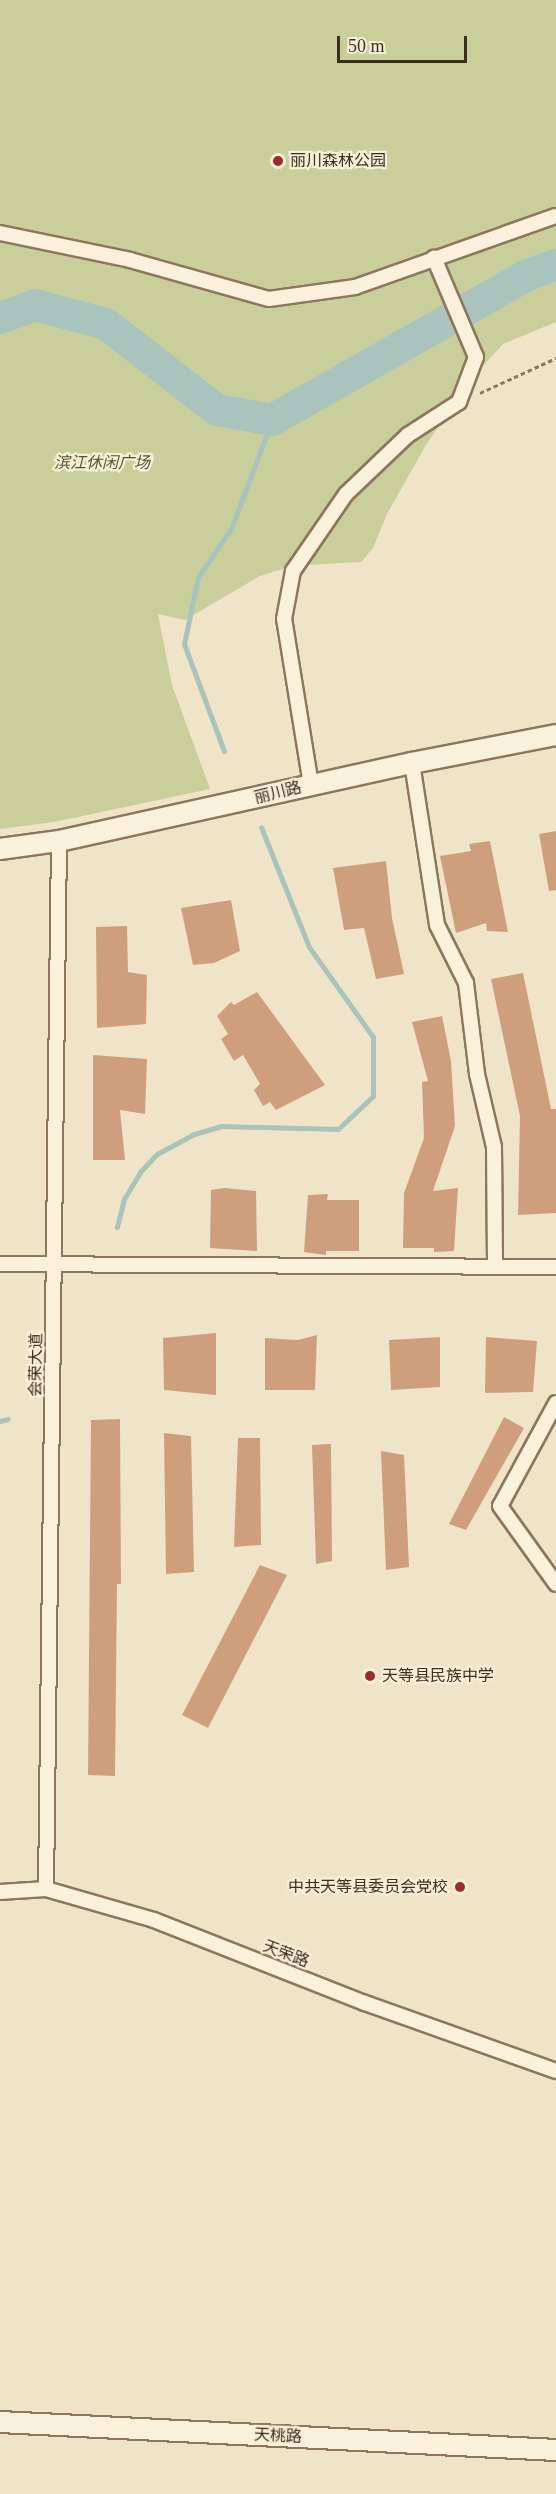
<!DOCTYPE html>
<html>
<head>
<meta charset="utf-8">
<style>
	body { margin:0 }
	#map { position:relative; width:556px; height:2494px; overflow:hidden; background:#f0e4c8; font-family:"Times New Roman","Noto Sans SC",serif }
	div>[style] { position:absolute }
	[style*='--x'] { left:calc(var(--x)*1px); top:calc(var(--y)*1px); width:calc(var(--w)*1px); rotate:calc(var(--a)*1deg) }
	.green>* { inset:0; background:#c9cf9b }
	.stream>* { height:5px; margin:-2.5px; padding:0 2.5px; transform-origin:2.5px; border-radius:2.5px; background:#a9c4bc }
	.river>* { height:32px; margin:-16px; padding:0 16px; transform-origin:16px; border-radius:16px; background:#a9c4bc }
	.building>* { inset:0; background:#cf9f7d }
	.path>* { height:3px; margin-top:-1.5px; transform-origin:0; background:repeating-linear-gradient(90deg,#8d765c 0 4.5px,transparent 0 7.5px) }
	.roads { filter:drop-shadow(2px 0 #8d765c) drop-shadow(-2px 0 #8d765c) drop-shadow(0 2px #8d765c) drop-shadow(0 -2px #8d765c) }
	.street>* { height:14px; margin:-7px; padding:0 7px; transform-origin:7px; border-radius:7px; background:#faf1dc }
	.secondary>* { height:20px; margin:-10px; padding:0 10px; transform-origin:10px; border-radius:10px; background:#faf1dc }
	.dots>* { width:16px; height:16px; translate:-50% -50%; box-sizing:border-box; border:3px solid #f7eed8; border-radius:50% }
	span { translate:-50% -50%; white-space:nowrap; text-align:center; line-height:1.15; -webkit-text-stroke:4.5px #f7eed8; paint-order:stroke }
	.poi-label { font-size:16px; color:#3d2e20 }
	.left { translate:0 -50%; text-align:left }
	.right { translate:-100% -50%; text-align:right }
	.park-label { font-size:16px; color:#4d5a26; font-style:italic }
	.street-label { font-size:16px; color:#3d2e20 }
	.scale { position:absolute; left:337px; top:36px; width:130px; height:27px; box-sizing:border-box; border:3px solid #3d2e20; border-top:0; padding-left:8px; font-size:18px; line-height:21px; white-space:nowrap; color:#3d2e20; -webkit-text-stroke:4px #f7eed8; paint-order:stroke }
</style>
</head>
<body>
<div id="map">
	<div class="green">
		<div style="clip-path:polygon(0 0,556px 0,556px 322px,503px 344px,471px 379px,426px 445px,387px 514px,373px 548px,361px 562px,292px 566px,260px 576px,185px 620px,158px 614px,172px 685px,210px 789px,54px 822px,0 829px)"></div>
	</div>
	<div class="stream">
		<div style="--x:224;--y:751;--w:114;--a:-110.5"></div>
		<div style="--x:184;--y:644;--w:68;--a:-78.2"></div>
		<div style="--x:198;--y:577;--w:58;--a:-55.5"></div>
		<div style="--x:231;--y:529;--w:116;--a:-69.4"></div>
		<div style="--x:117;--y:1227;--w:29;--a:-76"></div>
		<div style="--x:124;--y:1199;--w:31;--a:-59"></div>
		<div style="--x:140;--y:1172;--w:25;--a:-47"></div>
		<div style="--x:157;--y:1154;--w:42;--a:-28.4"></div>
		<div style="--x:194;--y:1134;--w:29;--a:-16"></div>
		<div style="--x:222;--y:1126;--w:116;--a:1.5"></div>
		<div style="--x:338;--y:1129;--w:48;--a:-43.3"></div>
		<div style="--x:373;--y:1096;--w:59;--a:-90"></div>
		<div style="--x:373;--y:1037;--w:110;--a:-125.4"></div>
		<div style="--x:309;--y:947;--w:129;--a:-111.8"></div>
		<div style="--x:0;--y:1421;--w:8;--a:-14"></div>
	</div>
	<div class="river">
		<div style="--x:0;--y:318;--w:37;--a:-20"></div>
		<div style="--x:35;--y:305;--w:73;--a:15"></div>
		<div style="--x:106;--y:324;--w:140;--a:37.8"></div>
		<div style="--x:217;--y:410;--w:56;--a:10.3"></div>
		<div style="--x:272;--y:420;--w:291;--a:-29.6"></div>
		<div style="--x:525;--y:276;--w:33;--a:-20"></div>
	</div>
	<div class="building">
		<div style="clip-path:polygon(556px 831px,556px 890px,549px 891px,539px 834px)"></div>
		<div style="clip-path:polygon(490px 841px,508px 932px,487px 931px,486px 923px,456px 933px,440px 856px,471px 851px,469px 844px)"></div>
		<div style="clip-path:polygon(386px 861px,392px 918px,404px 974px,376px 979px,364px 928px,344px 930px,333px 868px)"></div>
		<div style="clip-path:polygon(231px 900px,240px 951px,214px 963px,193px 965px,181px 908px)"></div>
		<div style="clip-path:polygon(127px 926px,128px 972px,147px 975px,146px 1024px,97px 1028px,96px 927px)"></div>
		<div style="clip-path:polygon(523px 973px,551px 1109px,556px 1109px,556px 1213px,518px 1215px,520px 1116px,491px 979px)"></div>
		<div style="clip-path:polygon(257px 992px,325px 1085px,276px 1110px,270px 1102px,263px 1106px,254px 1090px,260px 1084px,243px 1055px,234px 1061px,221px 1039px,228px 1034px,217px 1016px,231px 1002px,234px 1005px)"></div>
		<div style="clip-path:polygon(442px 1016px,451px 1061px,455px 1126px,433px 1191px,458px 1188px,454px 1251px,434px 1252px,434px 1248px,403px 1248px,404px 1193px,424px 1138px,422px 1082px,428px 1081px,412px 1022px)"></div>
		<div style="clip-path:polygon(93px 1055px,147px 1059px,145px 1114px,120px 1110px,125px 1160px,93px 1160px)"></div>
		<div style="clip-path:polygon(224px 1188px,256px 1191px,257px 1251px,210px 1248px,211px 1190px)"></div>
		<div style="clip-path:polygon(328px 1194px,327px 1200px,359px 1200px,359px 1251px,326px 1251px,326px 1255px,304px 1252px,308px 1195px)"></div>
		<div style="clip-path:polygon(216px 1333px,216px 1395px,164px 1390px,163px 1338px)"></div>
		<div style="clip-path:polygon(317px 1335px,315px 1390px,265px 1390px,265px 1338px,298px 1340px)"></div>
		<div style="clip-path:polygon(440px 1337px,440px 1387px,391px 1390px,389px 1340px)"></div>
		<div style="clip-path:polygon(486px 1337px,537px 1341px,533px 1392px,485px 1393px)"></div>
		<div style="clip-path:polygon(504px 1417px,524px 1428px,466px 1530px,449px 1524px)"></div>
		<div style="clip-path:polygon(120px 1419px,121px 1584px,117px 1584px,115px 1776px,88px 1775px,91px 1420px)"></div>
		<div style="clip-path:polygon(164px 1433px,191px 1436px,194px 1572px,166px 1574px)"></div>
		<div style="clip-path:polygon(238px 1438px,260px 1438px,261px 1545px,234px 1547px)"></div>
		<div style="clip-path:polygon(331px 1444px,332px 1561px,316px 1564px,312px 1445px)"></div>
		<div style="clip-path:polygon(381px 1451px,404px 1455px,409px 1567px,386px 1570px)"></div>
		<div style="clip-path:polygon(260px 1565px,287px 1575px,208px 1728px,182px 1715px)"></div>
	</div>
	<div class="path">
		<div style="--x:480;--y:393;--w:84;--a:-24.7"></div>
	</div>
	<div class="roads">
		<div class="street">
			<div style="--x:0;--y:233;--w:133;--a:11.7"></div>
			<div style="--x:130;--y:260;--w:144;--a:15.7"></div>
			<div style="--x:269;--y:299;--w:87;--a:-7.9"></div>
			<div style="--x:355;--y:287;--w:213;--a:-19.5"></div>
			<div style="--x:412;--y:763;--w:164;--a:81.2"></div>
			<div style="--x:437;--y:925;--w:65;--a:63.4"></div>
			<div style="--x:466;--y:983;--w:92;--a:83.1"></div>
			<div style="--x:477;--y:1074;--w:75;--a:76.9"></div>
			<div style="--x:494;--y:1147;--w:117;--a:89.5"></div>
			<div style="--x:311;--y:785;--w:168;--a:-99.2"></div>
			<div style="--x:284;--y:619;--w:49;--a:-79.4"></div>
			<div style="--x:293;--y:571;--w:93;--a:-55.5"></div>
			<div style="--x:346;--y:494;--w:86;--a:-43.6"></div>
			<div style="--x:408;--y:435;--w:61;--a:-32.9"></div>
			<div style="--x:459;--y:402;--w:48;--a:-69.3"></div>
			<div style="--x:476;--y:357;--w:108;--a:-113"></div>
			<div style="--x:0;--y:1264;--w:556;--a:0.31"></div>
			<div style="--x:556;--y:1403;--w:117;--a:118.5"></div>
			<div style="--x:500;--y:1506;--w:96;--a:54.3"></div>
			<div style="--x:46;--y:1889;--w:1048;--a:-89.29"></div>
			<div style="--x:0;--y:1892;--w:46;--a:-3.7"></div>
			<div style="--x:46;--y:1889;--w:112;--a:16"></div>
			<div style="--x:154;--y:1920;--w:227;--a:21.5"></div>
			<div style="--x:365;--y:2003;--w:203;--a:19.6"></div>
		</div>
		<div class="secondary">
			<div style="--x:0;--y:849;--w:60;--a:-7.7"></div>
			<div style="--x:59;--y:841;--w:362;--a:-12.5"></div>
			<div style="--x:412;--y:763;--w:147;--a:-11"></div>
			<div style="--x:0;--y:2422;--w:557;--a:2.88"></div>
		</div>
	</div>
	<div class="dots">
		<div style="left:278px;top:161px;background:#9e2a2b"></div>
		<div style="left:370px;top:1676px;background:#9e2a2b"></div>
		<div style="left:460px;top:1887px;background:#9e2a2b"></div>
	</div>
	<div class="poi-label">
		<span class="left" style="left:290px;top:161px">丽川森林公园</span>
		<span class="left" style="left:382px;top:1676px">天等县民族中学</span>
		<span class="right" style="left:448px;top:1887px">中共天等县委员会党校</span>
	</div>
	<div class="park-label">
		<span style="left:102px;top:463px">滨江休闲广场</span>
	</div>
	<div class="street-label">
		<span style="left:278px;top:793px;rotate:-14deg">丽川路</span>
		<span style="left:36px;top:1365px;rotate:-89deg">会荣大道</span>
		<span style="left:286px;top:1954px;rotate:21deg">天荣路</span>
		<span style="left:278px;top:2436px;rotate:3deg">天桃路</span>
	</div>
	<div class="scale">50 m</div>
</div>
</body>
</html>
